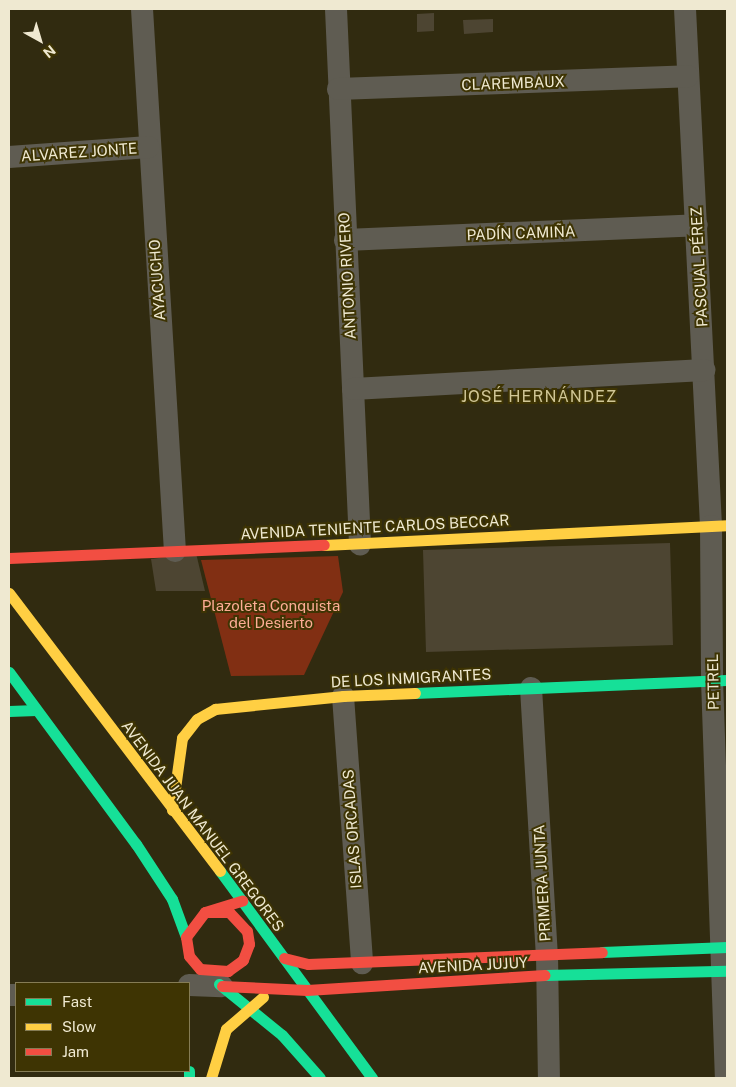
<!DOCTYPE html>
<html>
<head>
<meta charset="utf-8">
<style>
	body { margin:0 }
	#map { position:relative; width:736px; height:1087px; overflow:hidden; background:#312b10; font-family:"Public Sans",sans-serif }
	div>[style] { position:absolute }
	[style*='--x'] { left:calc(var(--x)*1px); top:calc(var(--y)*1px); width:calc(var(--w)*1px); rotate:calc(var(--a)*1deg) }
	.green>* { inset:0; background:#812f13 }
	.building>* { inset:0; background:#4d4532 }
	.street>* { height:22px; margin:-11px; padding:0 11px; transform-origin:11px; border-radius:11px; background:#5f5c52 }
	.fast>* { height:11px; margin:-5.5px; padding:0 5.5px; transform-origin:5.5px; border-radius:5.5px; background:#16e098 }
	.slow>* { height:11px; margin:-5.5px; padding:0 5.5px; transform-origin:5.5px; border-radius:5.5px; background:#ffcf43 }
	.jam>* { height:11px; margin:-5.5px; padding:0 5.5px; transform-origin:5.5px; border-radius:5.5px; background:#f24e42 }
	span { translate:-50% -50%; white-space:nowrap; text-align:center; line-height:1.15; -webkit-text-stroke:4px #3e3403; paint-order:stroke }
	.street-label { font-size:15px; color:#efe9d1 }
	.park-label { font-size:15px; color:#fdac95 }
	.neighbourhood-label { font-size:16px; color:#d0c696; letter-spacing:1px }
	.frame { position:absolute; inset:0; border:10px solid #efe9d1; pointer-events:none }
	.legend { position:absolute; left:15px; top:982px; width:175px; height:90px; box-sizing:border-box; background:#3e3403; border:1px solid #857c55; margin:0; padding:6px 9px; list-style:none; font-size:15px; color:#efe9d1 }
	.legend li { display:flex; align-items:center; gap:10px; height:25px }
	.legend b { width:25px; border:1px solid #857c55 }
	.north { position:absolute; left:15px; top:15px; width:50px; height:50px; -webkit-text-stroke:4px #3e3403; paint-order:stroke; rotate:141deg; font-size:14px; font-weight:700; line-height:20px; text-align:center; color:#efe9d1 }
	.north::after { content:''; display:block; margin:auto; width:18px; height:22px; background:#efe9d1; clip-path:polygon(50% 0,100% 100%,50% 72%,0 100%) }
</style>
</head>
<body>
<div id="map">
	<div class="green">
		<div style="clip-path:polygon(338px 556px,343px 592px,304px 675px,231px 676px,201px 560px)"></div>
	</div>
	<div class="building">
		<div style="clip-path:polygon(434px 13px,434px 31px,417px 32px,417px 14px)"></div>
		<div style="clip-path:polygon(493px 19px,493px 32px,464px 34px,463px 20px)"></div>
		<div style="clip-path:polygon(670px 543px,673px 645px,426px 652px,423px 550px)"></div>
		<div style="clip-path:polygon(196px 553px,205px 591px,156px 591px,151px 559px)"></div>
	</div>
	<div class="street">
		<div style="--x:142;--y:9;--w:543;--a:86.52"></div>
		<div style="--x:336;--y:9;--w:536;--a:87.43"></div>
		<div style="--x:685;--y:9;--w:518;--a:87.12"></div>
		<div style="--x:711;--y:526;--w:154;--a:89.6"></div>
		<div style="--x:712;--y:680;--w:398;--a:88"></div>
		<div style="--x:338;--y:89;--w:350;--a:-2.1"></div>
		<div style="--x:9;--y:157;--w:140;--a:-4.1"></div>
		<div style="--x:345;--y:240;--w:352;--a:-2.4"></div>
		<div style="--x:353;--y:389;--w:352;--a:-3.1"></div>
		<div style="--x:531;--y:688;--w:267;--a:86.6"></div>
		<div style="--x:547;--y:955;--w:123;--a:89.1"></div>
		<div style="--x:343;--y:696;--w:268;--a:85.9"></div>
		<div style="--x:189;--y:985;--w:33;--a:2"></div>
		<div style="--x:9;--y:995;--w:7;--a:0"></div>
	</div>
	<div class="fast">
		<div style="--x:9;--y:672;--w:214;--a:53.6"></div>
		<div style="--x:136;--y:844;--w:66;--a:56.8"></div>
		<div style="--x:172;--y:899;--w:40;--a:69.8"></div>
		<div style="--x:415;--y:693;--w:312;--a:-2.4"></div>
		<div style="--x:9;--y:711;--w:27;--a:-2"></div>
		<div style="--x:220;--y:871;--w:257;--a:53.7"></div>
		<div style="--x:602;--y:952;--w:125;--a:-2.3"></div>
		<div style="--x:545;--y:975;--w:182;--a:-1.3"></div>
		<div style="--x:219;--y:984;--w:81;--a:39"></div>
		<div style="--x:282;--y:1035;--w:57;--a:48.5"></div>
		<div style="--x:189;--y:1071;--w:7;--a:90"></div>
	</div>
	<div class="slow">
		<div style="--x:324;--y:545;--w:403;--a:-2.8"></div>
		<div style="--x:9;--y:593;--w:349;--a:52.8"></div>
		<div style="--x:172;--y:810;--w:73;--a:-82.1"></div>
		<div style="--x:182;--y:738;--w:24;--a:-52"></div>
		<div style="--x:197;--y:719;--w:21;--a:-29"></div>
		<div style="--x:215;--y:709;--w:129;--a:-5.8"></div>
		<div style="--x:343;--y:696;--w:72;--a:-2.4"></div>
		<div style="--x:211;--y:1078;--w:51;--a:-73"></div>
		<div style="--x:226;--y:1029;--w:49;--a:-40.9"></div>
	</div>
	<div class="jam">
		<div style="--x:9;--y:558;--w:315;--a:-2.4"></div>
		<div style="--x:205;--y:912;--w:24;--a:0"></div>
		<div style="--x:229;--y:912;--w:26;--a:47"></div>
		<div style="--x:247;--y:931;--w:13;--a:81"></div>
		<div style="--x:249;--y:944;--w:17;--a:111"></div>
		<div style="--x:243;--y:960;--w:19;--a:144"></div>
		<div style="--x:228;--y:971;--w:28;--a:-176"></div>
		<div style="--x:200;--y:969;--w:17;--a:-130"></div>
		<div style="--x:189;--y:956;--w:19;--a:-99"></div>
		<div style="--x:186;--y:937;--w:31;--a:-53"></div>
		<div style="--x:205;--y:912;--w:39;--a:-17"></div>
		<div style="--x:284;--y:958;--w:25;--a:14"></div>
		<div style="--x:308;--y:964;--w:294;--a:-2.3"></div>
		<div style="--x:222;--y:986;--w:85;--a:2.7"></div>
		<div style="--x:307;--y:990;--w:238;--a:-3.6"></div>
	</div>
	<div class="street-label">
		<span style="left:513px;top:83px;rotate:-2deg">CLAREMBAUX</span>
		<span style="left:79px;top:152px;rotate:-4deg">ALVAREZ JONTE</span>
		<span style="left:521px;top:233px;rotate:-2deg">PADÍN CAMIÑA</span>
		<span style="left:699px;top:267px;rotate:-93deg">PASCUAL PÉREZ</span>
		<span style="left:347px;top:276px;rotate:-93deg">ANTONIO RIVERO</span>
		<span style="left:157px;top:280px;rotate:-94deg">AYACUCHO</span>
		<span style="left:375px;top:527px;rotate:-3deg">AVENIDA TENIENTE CARLOS BECCAR</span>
		<span style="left:411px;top:678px;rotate:-3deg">DE LOS INMIGRANTES</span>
		<span style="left:713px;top:682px;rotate:-91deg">PETREL</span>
		<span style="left:203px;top:826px;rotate:53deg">AVENIDA JUAN MANUEL GREGORES</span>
		<span style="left:352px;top:829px;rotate:-94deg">ISLAS ORCADAS</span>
		<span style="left:542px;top:883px;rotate:-93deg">PRIMERA JUNTA</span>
		<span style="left:473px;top:965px;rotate:-3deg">AVENIDA JUJUY</span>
	</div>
	<div class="park-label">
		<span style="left:271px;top:614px">Plazoleta Conquista<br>del Desierto</span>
	</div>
	<div class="neighbourhood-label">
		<span style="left:539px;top:397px">JOSÉ HERNÁNDEZ</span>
	</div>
	<div class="frame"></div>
	<ul class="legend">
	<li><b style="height:6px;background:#16e098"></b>Fast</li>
	<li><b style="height:6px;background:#ffcf43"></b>Slow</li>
	<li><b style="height:6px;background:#f24e42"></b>Jam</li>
	</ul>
	<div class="north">N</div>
</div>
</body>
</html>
